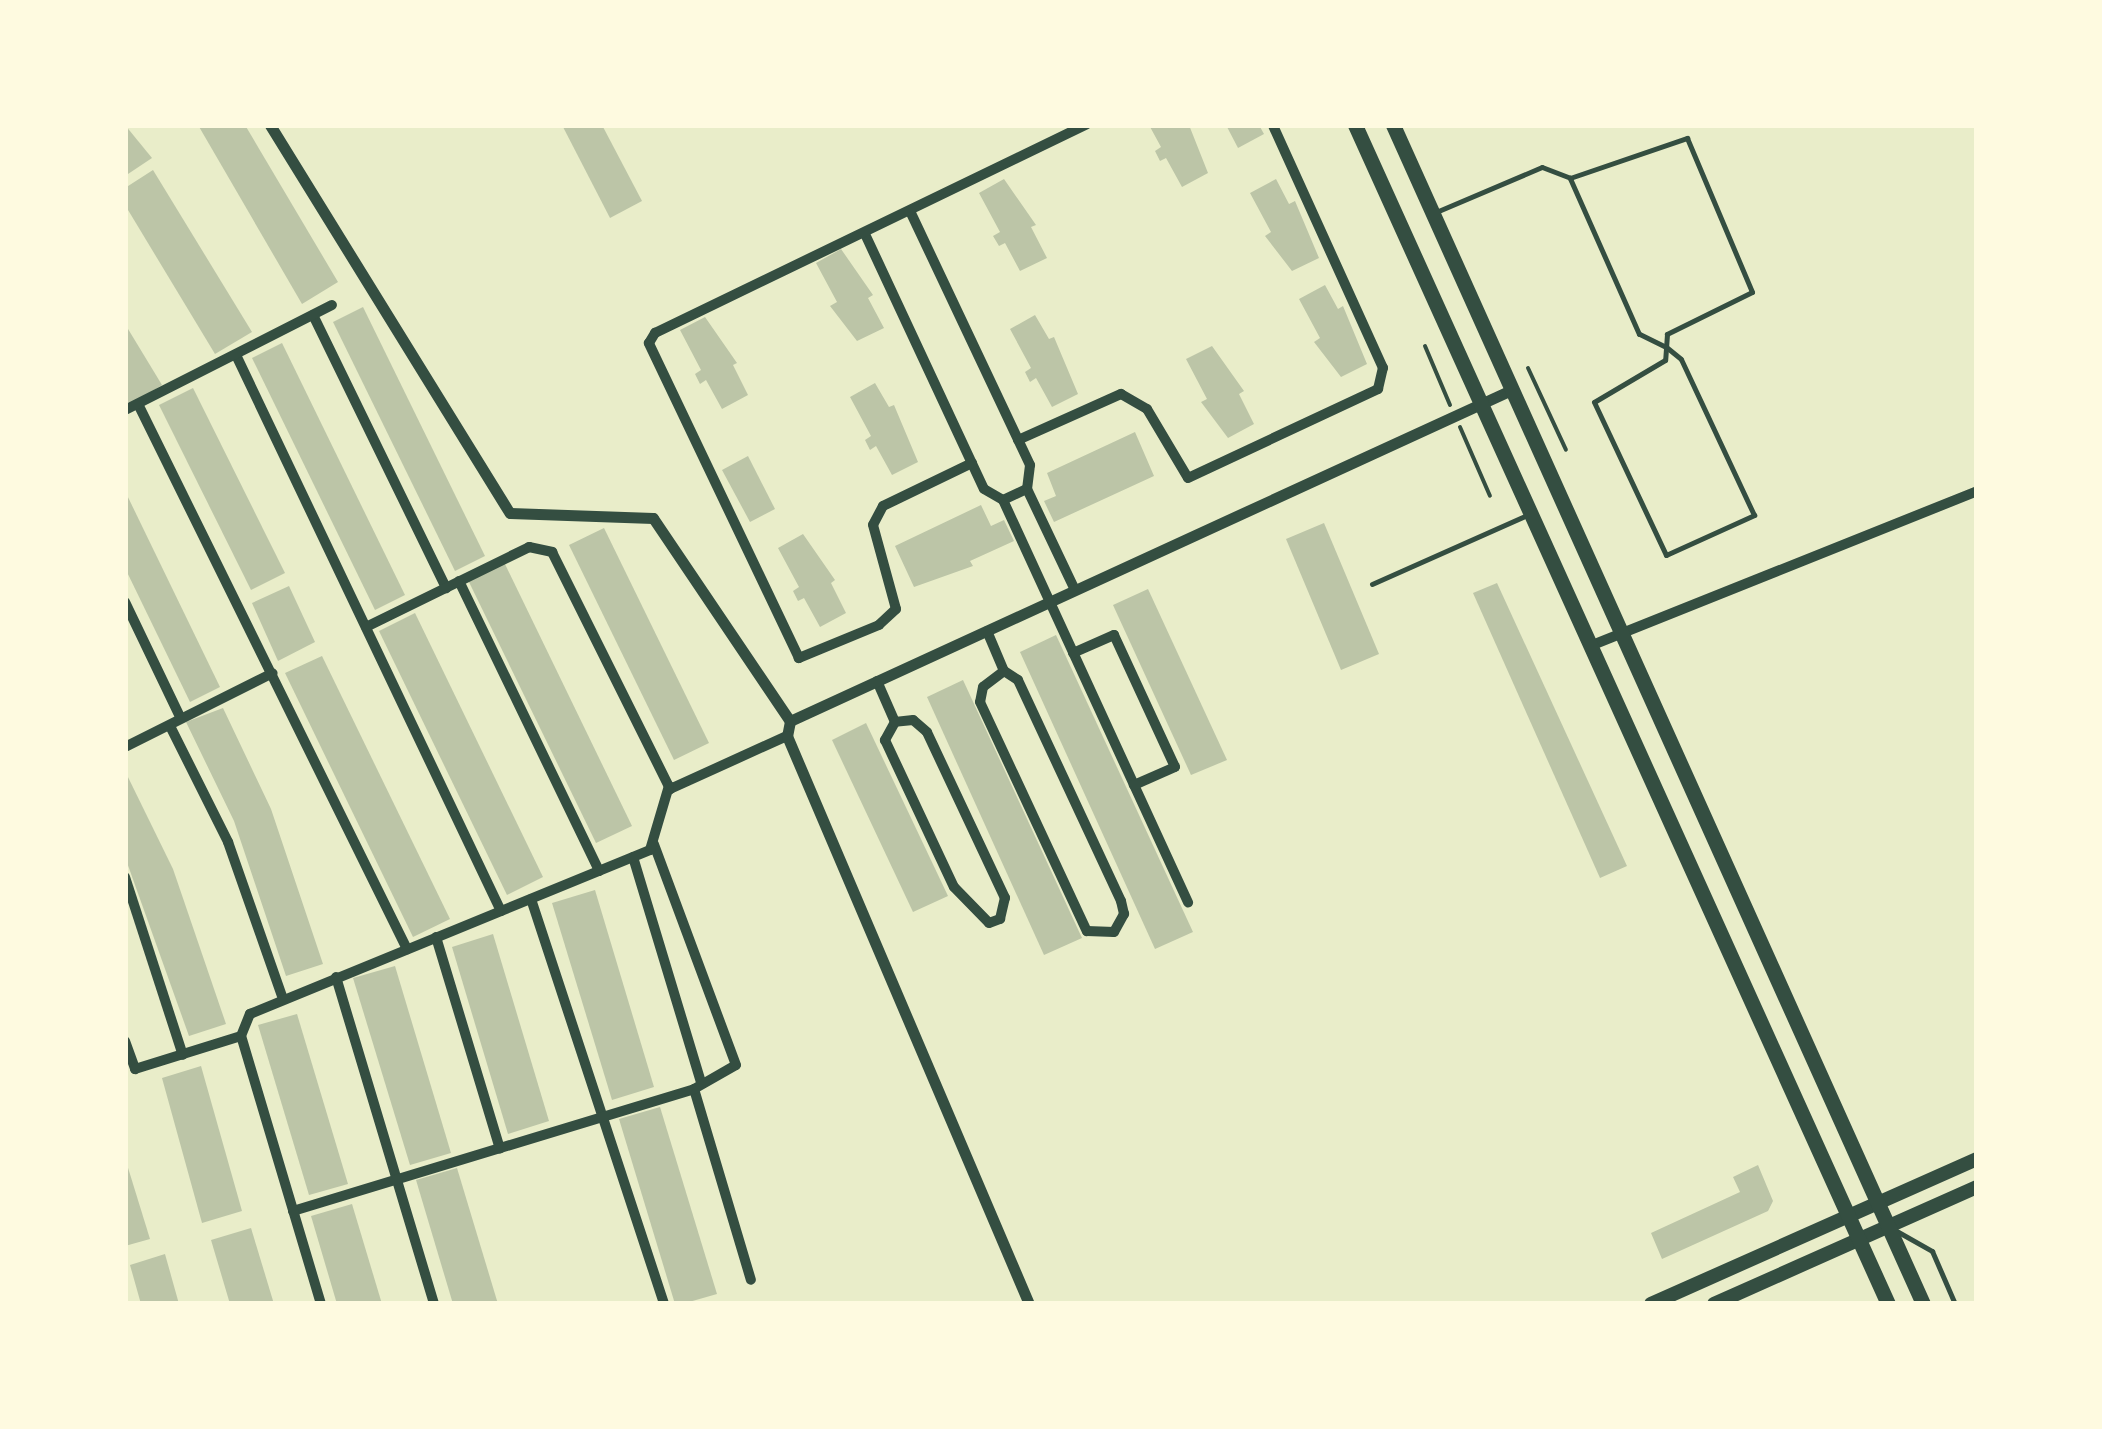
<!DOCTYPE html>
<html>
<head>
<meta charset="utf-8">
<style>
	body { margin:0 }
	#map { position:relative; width:2102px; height:1429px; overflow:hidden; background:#e9edc9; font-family:"DM Sans",sans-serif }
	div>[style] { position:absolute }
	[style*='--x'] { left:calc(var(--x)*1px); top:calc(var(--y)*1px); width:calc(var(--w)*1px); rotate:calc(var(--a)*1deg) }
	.building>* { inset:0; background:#bcc5a7 }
	.path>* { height:4px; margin:-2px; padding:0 2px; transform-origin:2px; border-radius:2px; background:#344e41 }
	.service>* { height:5px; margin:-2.5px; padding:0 2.5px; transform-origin:2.5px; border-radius:2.5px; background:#344e41 }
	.minor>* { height:10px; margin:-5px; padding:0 5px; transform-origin:5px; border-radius:5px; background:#344e41 }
	.tertiary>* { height:11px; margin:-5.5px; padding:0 5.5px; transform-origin:5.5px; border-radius:5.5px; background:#344e41 }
	.secondary>* { height:14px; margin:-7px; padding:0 7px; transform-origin:7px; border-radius:7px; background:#344e41 }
	.primary>* { height:15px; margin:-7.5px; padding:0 7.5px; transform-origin:7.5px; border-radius:7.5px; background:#344e41 }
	span { translate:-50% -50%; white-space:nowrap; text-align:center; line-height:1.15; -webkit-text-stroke:8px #fefae0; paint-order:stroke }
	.frame { position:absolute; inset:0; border:128px solid #fefae0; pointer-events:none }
</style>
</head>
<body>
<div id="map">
	<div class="building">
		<div style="clip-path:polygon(125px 125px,152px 158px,125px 176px)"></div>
		<div style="clip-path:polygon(198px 125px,245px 125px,338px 282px,302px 304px)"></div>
		<div style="clip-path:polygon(562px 125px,602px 125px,642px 201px,610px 218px)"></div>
		<div style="clip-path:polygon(1149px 125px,1189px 125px,1208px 173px,1182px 187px,1166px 158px,1160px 161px,1155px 151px,1161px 147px)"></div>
		<div style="clip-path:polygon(1226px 125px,1259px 125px,1264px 134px,1238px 148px)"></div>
		<div style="clip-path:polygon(153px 170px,252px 332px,215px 354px,125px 205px,125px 188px)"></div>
		<div style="clip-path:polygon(1004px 179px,1036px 225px,1031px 227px,1047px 258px,1020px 271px,1005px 243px,999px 246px,993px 236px,1000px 232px,979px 193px)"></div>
		<div style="clip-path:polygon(1276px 179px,1289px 204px,1295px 201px,1319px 258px,1292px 271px,1265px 236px,1271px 232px,1250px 193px)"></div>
		<div style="clip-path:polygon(841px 249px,873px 295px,868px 298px,884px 328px,857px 341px,830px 306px,837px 302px,816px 263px)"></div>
		<div style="clip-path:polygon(1325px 285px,1338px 309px,1343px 306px,1367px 364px,1341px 377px,1314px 342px,1320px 338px,1299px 299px)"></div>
		<div style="clip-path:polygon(363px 307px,485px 556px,455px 571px,333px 322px)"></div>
		<div style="clip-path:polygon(1035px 315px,1049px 339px,1054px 337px,1078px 394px,1052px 407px,1036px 378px,1030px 382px,1025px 372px,1031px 368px,1010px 329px)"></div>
		<div style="clip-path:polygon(705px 317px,737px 363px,733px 365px,748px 395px,722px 409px,706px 380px,700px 384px,695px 374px,701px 370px,680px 330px)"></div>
		<div style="clip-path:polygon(125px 324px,162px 385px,130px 405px,125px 396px)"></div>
		<div style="clip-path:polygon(282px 343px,405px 595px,375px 610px,252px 358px)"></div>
		<div style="clip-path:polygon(1212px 346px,1244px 391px,1239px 394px,1254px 424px,1228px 438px,1201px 402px,1207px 399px,1186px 359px)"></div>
		<div style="clip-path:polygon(875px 383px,889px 407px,894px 405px,918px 462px,892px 475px,876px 446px,870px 450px,865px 440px,871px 436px,850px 397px)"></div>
		<div style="clip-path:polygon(193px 388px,285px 573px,251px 590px,159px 405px)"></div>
		<div style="clip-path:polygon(1135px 432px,1154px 476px,1054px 522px,1044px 501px,1056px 496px,1047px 473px)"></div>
		<div style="clip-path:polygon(748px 456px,775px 509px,750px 522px,722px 470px)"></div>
		<div style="clip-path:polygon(125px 491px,220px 687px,190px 702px,125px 568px)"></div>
		<div style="clip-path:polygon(981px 505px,991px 526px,1004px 520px,1014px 541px,970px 561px,973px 566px,914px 587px,895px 546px)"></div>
		<div style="clip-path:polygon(1324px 523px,1379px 654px,1341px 670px,1286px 539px)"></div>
		<div style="clip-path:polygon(604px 528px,709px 743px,674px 760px,569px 545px)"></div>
		<div style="clip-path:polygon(803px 534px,835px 580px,831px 583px,846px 613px,820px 627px,804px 598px,798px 601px,793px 591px,799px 587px,778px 548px)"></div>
		<div style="clip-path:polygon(504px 562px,632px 826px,596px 843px,468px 580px)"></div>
		<div style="clip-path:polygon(1497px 583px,1627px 866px,1600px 878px,1473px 593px)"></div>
		<div style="clip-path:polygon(289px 586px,315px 642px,278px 661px,252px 603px)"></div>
		<div style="clip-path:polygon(1148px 589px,1227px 760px,1191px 775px,1113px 605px)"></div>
		<div style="clip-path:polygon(415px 613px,543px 877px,507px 895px,379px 631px)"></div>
		<div style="clip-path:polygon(1056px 635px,1193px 932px,1155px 949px,1020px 652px)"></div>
		<div style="clip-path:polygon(322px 656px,450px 919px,413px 937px,285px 673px)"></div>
		<div style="clip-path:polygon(963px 680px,1082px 938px,1044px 955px,927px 697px)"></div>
		<div style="clip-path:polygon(223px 708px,271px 809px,323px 964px,286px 976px,234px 821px,186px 722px)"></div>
		<div style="clip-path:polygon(866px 723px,948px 896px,913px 912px,832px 740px)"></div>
		<div style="clip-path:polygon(125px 771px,173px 869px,226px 1024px,189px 1036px,125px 857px)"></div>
		<div style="clip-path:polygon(595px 890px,654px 1087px,612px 1100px,552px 903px)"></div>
		<div style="clip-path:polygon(493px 934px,549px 1121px,508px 1134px,452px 947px)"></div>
		<div style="clip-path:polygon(395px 966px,451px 1153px,410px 1165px,353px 978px)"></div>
		<div style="clip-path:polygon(297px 1014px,348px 1184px,309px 1195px,258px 1025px)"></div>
		<div style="clip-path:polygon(201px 1066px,242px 1211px,202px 1223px,162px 1078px)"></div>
		<div style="clip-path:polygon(660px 1107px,717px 1294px,682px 1304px,675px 1304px,619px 1119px)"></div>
		<div style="clip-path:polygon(125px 1158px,150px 1239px,125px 1246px)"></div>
		<div style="clip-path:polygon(1758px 1165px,1773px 1201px,1768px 1211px,1662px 1259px,1651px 1233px,1740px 1192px,1733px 1177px)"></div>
		<div style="clip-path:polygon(457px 1168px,498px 1304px,453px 1304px,416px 1180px)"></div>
		<div style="clip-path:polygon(352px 1204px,382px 1304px,337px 1304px,311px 1216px)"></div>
		<div style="clip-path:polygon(251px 1228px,274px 1304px,230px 1304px,211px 1240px)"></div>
		<div style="clip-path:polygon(165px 1254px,179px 1304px,141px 1304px,130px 1265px)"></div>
	</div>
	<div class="path">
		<div style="--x:1425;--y:346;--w:64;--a:67"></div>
		<div style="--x:1528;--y:368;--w:90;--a:65.1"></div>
		<div style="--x:1460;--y:427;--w:75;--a:66.5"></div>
	</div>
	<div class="service">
		<div style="--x:1436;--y:212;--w:115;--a:-23"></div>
		<div style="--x:1542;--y:167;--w:30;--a:21"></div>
		<div style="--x:1570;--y:178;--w:124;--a:-18.9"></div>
		<div style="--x:1687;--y:138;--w:167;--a:67.1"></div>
		<div style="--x:1752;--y:292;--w:95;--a:153.7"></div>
		<div style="--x:1667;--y:334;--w:26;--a:94"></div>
		<div style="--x:1665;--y:360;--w:82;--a:149.4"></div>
		<div style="--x:1594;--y:402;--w:169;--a:64.8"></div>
		<div style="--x:1666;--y:555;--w:97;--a:-24.4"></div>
		<div style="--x:1754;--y:515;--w:172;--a:-115.1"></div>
		<div style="--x:1681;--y:359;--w:19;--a:-141"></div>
		<div style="--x:1666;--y:347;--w:30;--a:-154"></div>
		<div style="--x:1639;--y:334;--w:171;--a:-113.9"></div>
		<div style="--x:1372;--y:584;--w:172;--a:-24"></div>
		<div style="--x:1893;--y:1229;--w:45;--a:29.4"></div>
		<div style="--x:1932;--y:1251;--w:58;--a:66.5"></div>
	</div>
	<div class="minor">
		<div style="--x:910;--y:211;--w:281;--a:64.7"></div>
		<div style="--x:1030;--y:465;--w:24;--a:97"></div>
		<div style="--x:1027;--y:489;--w:112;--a:64.6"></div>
		<div style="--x:865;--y:234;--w:281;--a:65"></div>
		<div style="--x:984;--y:489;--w:22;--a:30"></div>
		<div style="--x:1003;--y:500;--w:443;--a:65.3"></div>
		<div style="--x:313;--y:315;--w:304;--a:64"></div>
		<div style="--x:236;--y:355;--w:616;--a:64.52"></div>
		<div style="--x:138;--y:404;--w:608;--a:63.73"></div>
		<div style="--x:125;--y:410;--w:232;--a:-26.9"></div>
		<div style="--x:1018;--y:440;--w:113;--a:-24.1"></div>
		<div style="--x:1121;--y:394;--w:30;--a:30"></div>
		<div style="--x:1147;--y:409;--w:80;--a:59.3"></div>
		<div style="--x:1188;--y:478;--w:210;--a:-25.1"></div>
		<div style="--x:1378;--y:389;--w:22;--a:-77"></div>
		<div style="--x:1383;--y:368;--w:267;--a:-114.4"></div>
		<div style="--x:972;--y:463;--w:99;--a:154.2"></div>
		<div style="--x:883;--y:506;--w:21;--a:118"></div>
		<div style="--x:873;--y:525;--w:87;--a:74.7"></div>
		<div style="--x:896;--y:609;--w:23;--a:137"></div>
		<div style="--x:879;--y:625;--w:87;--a:157.6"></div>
		<div style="--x:799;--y:658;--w:349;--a:-115.5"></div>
		<div style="--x:649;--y:343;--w:12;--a:-59"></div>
		<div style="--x:655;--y:333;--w:479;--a:-25.8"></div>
		<div style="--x:1003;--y:500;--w:26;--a:-25"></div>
		<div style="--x:459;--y:581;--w:322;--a:64.2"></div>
		<div style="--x:125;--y:602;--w:127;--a:64.4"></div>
		<div style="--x:366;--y:627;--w:182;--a:-26.1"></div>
		<div style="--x:529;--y:547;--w:24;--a:12"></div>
		<div style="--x:552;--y:552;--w:265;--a:63.5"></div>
		<div style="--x:670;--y:789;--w:128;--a:-24.4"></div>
		<div style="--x:987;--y:631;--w:43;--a:67"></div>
		<div style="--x:1004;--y:671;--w:26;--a:143"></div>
		<div style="--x:983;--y:687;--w:15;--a:101"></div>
		<div style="--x:980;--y:702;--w:253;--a:65"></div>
		<div style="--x:1087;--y:931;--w:27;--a:2"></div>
		<div style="--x:1114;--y:932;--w:21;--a:-61"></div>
		<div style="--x:1124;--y:914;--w:13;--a:-103"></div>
		<div style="--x:1121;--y:901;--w:244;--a:-115"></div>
		<div style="--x:1018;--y:680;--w:17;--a:-147"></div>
		<div style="--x:1590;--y:646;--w:417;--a:-21.8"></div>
		<div style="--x:1073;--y:653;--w:45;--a:-23.7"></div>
		<div style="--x:1114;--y:635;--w:145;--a:65.2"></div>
		<div style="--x:1175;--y:767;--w:45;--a:156.3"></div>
		<div style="--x:877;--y:681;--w:45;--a:66.3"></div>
		<div style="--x:895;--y:722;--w:21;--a:119"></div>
		<div style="--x:885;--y:740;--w:162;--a:64.9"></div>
		<div style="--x:954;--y:887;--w:50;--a:45.8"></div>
		<div style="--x:989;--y:923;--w:12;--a:-20"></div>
		<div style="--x:1000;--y:919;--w:22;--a:-77"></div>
		<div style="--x:1005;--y:898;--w:183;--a:-115.2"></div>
		<div style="--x:927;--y:732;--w:18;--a:-139"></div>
		<div style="--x:913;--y:720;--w:18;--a:174"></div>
		<div style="--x:170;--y:726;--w:130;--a:63.4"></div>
		<div style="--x:228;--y:842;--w:166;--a:70.7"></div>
		<div style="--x:125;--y:747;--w:165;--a:-26.6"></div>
		<div style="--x:633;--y:857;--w:235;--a:73.2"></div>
		<div style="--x:125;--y:877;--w:187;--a:72"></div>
		<div style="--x:531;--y:899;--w:426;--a:71.8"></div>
		<div style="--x:436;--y:937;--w:221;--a:73.2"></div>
		<div style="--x:336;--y:977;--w:341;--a:73.3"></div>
		<div style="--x:125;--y:1041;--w:30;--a:70"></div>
		<div style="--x:135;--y:1069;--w:111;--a:-17.3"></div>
		<div style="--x:694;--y:1089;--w:199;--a:73.4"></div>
		<div style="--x:293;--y:1211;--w:419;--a:-16.9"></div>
		<div style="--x:694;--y:1089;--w:48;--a:-29.7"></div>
		<div style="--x:736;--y:1065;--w:236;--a:-110.4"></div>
		<div style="--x:321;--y:1304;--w:280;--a:-106.6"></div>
		<div style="--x:241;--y:1036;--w:24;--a:-68"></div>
		<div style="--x:250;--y:1014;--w:432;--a:-22.3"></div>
		<div style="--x:650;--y:850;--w:67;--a:-73.5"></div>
	</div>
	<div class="tertiary">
		<div style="--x:270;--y:125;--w:456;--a:58.3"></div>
		<div style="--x:510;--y:513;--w:143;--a:2"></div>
		<div style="--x:653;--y:518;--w:245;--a:56"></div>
		<div style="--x:790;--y:721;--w:15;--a:101"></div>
		<div style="--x:787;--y:736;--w:617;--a:66.92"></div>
		<div style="--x:790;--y:721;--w:793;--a:-24.66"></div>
	</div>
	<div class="secondary">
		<div style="--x:1651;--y:1304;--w:357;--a:-24"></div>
		<div style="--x:1714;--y:1304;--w:288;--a:-24"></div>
	</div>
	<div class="primary">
		<div style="--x:1355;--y:125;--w:1294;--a:65.67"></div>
		<div style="--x:1393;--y:125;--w:1293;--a:65.79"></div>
	</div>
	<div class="frame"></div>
</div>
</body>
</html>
